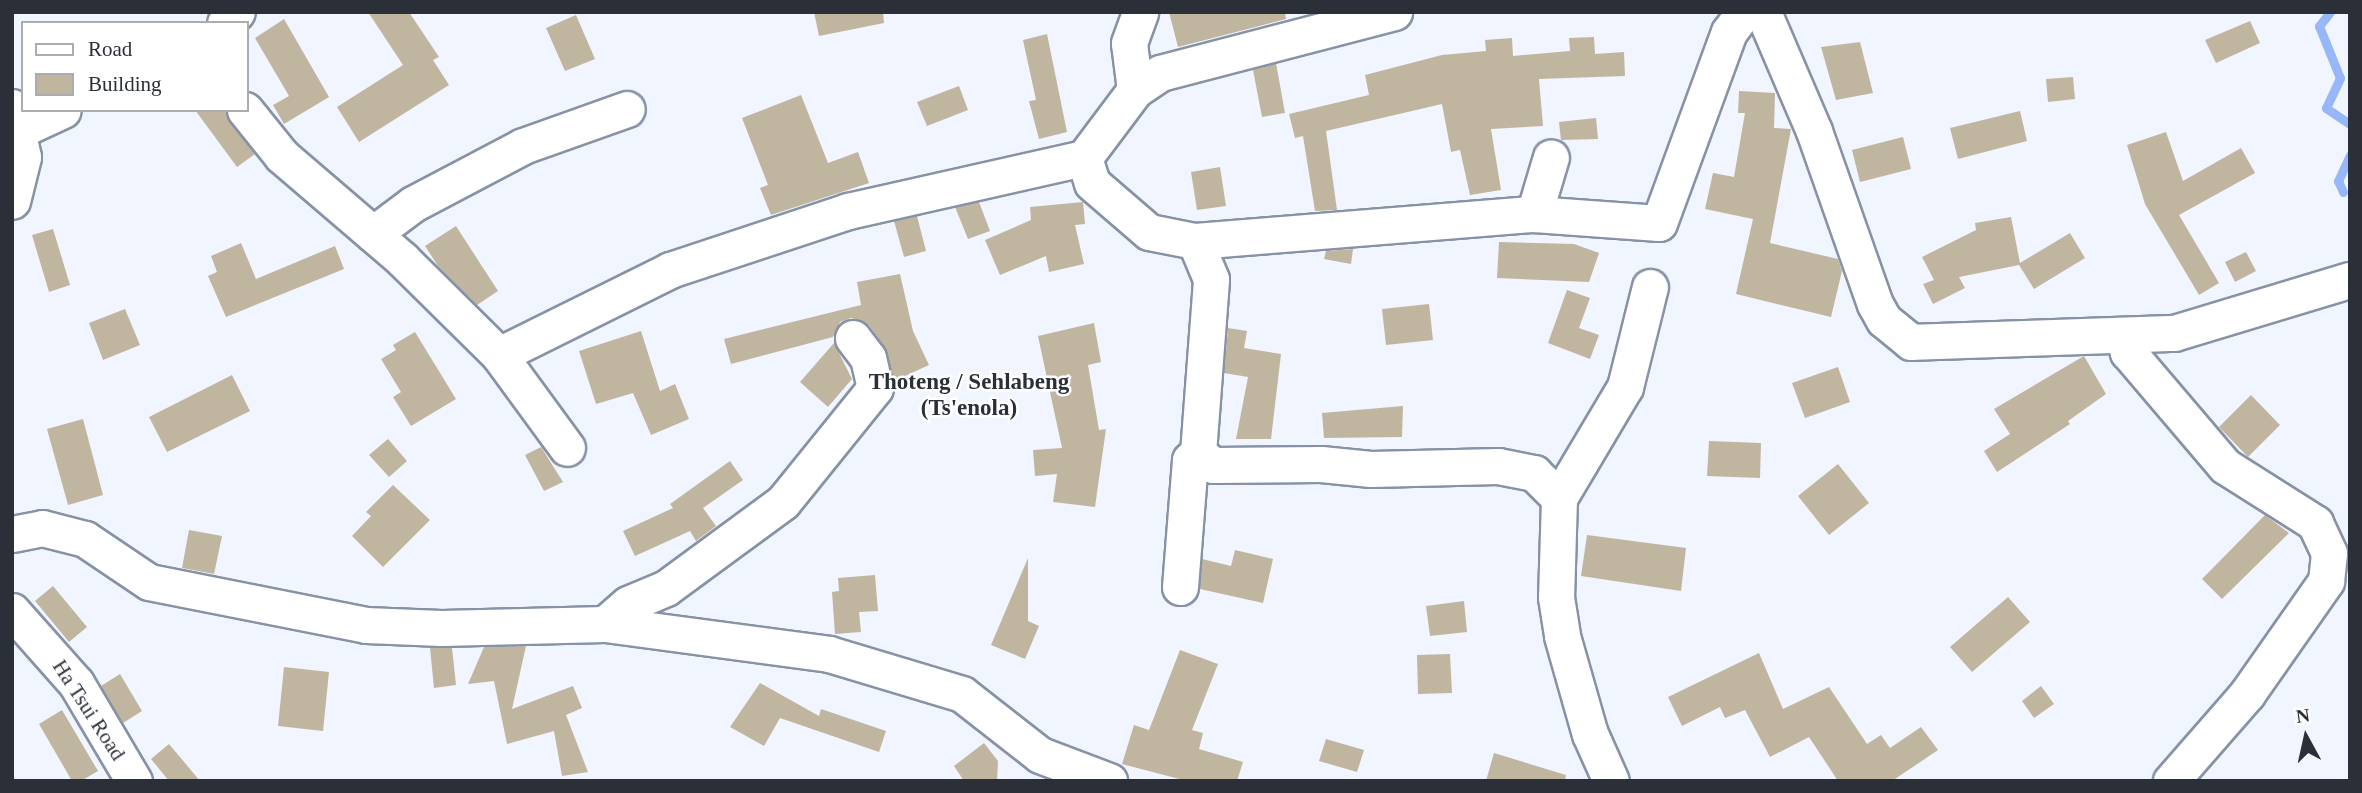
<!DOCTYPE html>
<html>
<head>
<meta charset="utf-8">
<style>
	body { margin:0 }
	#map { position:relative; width:2362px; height:793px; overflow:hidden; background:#f1f5ff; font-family:Georgia,serif }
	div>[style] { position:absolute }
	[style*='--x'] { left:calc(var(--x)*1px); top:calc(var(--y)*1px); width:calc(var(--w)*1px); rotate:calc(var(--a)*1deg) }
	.stream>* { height:9px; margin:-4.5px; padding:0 4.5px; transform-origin:4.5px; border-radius:4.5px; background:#98b7f9 }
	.building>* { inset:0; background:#c0b69f }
	.roads { filter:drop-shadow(2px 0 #8792a6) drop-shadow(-2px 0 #8792a6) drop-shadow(0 2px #8792a6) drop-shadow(0 -2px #8792a6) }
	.minor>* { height:35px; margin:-17.5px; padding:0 17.5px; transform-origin:17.5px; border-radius:17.5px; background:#fff }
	span { translate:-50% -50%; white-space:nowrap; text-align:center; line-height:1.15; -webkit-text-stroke:5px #fff; paint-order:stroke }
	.street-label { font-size:21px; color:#2b2f38 }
	.neighbourhood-label { font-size:23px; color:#2b2f38; font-weight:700 }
	.frame { position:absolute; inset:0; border:14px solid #2b2f38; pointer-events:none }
	.legend { position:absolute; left:21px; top:21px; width:228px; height:91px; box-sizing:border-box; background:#fff; border:2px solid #aaacaf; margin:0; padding:9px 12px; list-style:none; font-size:21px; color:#2b2f38 }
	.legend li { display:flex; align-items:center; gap:14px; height:35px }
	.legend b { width:35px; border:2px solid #aaacaf }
	.north { position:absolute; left:2271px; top:702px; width:70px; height:70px; -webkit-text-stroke:5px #fff; paint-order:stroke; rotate:352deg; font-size:19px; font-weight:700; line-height:28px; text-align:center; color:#2b2f38 }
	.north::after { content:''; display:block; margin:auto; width:24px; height:32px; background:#2b2f38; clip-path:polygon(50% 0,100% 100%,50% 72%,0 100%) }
</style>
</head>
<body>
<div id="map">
	<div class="stream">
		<div style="--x:2330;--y:12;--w:18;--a:128"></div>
		<div style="--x:2319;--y:26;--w:56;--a:68"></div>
		<div style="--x:2340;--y:78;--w:33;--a:115"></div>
		<div style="--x:2326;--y:108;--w:29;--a:34"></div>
		<div style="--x:2343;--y:192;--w:12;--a:-114"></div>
		<div style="--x:2338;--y:181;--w:29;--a:-65"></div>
	</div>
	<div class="building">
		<div style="clip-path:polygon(368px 12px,409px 12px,439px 57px,433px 60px,449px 85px,359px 142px,337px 107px,403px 65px)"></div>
		<div style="clip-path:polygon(814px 12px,883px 12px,884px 23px,819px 36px)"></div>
		<div style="clip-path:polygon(1169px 12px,1285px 12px,1286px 19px,1178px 47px)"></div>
		<div style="clip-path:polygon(576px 15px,595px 59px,565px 71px,546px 28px)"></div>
		<div style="clip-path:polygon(284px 19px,329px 97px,284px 124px,273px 105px,289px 96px,255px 38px)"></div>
		<div style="clip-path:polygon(2250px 21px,2260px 43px,2216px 63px,2205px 40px)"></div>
		<div style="clip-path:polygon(1047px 34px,1067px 132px,1039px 139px,1029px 101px,1036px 100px,1023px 40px)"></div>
		<div style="clip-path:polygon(1594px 37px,1595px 54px,1624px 52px,1625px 76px,1539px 79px,1543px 126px,1491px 129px,1501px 190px,1470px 195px,1460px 150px,1451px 152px,1442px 104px,1326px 131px,1337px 210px,1315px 211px,1303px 136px,1295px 138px,1289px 114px,1369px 95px,1365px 75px,1442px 55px,1486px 51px,1485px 40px,1512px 38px,1513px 56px,1570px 51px,1569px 38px)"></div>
		<div style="clip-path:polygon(1860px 42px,1873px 93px,1836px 100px,1821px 47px)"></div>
		<div style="clip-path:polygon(1276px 63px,1285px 113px,1262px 117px,1253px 70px)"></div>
		<div style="clip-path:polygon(2073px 77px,2075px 99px,2048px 102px,2046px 79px)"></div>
		<div style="clip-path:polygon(959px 86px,968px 110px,927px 126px,917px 102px)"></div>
		<div style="clip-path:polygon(1739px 91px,1775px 93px,1774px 128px,1791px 129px,1770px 243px,1838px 259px,1842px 271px,1831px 317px,1736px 294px,1753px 219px,1705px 209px,1713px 173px,1734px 177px,1745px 113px,1738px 113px)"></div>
		<div style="clip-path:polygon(801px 95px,828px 163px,858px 152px,869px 183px,771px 215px,760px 188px,768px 185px,742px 118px)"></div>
		<div style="clip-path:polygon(195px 110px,224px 110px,255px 154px,237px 167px)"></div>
		<div style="clip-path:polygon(2020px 111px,2027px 141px,1958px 159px,1950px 128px)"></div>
		<div style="clip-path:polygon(1596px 118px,1598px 139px,1561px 140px,1559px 122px)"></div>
		<div style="clip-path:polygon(2166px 132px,2183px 181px,2241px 148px,2255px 173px,2179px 215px,2219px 283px,2199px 295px,2145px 204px,2127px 145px)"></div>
		<div style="clip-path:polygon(1903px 137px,1911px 169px,1860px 182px,1852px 150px)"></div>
		<div style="clip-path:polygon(1220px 167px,1226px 206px,1197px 210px,1191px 172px)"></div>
		<div style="clip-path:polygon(979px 202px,990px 231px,968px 239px,955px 207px)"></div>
		<div style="clip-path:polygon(1083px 202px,1085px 224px,1075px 225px,1084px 264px,1049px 272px,1046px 256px,1000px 275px,985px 240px,1031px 220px,1030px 207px)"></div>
		<div style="clip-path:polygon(917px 216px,926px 251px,904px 257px,894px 221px)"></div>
		<div style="clip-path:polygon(2011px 217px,2020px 263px,2070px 233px,2085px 258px,2034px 289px,2019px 265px,1959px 277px,1965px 288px,1933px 304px,1923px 284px,1934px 280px,1922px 257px,1976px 230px,1975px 223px)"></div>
		<div style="clip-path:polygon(456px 226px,498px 291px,477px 305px,438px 266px,425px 246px)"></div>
		<div style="clip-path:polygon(53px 229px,70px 285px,49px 292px,32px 235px)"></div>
		<div style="clip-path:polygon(1499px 242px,1574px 244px,1599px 253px,1589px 282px,1497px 278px)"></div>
		<div style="clip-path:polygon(241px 243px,256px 279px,335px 246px,344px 269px,226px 317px,208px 276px,217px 272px,211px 256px)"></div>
		<div style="clip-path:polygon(1353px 249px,1351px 264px,1324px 259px,1326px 251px)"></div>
		<div style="clip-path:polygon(2246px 252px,2256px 271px,2235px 282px,2225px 262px)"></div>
		<div style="clip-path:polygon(900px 274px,913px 331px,929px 365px,894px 381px,884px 346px,869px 325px,851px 318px,840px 322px,833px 337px,731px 364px,724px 339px,861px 305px,857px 282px)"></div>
		<div style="clip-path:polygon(1567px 290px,1590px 298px,1579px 328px,1599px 335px,1590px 359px,1548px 343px)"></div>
		<div style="clip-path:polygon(1429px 304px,1433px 340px,1386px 345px,1382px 309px)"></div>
		<div style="clip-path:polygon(125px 309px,140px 345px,103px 360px,89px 323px)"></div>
		<div style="clip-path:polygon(1094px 323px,1101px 362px,1088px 365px,1099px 430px,1106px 429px,1095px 507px,1053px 502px,1057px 474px,1035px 476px,1033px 450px,1062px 448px,1038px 336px)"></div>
		<div style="clip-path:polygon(1228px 328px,1247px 331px,1244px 348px,1281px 354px,1271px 439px,1236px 439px,1248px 377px,1224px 373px)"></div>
		<div style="clip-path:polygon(641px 331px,660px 391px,675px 384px,689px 419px,651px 435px,633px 393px,596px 404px,579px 351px)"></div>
		<div style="clip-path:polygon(415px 332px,456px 399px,411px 426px,393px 397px,401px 392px,381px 359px,396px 350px,393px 345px)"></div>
		<div style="clip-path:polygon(834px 343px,852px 379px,828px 407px,800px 382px)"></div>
		<div style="clip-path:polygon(2084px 356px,2106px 394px,2068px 421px,2070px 424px,1997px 472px,1984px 451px,2010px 434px,1994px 409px)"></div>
		<div style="clip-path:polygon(1838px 367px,1850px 402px,1805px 418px,1792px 383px)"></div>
		<div style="clip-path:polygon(232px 375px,250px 411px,167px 452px,149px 417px)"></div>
		<div style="clip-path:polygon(2251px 395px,2280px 425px,2248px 457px,2219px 427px)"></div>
		<div style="clip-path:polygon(1403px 406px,1402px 437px,1324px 438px,1322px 413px)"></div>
		<div style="clip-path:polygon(83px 419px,103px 495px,68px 505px,47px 429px)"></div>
		<div style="clip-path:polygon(388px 439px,407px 461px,389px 477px,369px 455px)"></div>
		<div style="clip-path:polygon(1709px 441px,1761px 443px,1760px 478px,1707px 476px)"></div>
		<div style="clip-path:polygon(541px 447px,563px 482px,544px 491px,525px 455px)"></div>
		<div style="clip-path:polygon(730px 461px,743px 480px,703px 508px,716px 526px,696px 541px,690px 531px,635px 556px,623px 531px,673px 508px,670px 504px)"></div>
		<div style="clip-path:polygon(1838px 464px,1869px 503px,1829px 535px,1798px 496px)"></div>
		<div style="clip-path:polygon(393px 485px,430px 520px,383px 567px,352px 536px,371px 516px,366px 512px)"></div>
		<div style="clip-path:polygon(2265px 515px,2289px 533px,2222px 599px,2202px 579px)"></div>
		<div style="clip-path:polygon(189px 530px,222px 536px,214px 574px,182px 568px)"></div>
		<div style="clip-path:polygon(1587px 535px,1686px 548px,1681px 591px,1581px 576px)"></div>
		<div style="clip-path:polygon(1235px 550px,1273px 559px,1263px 603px,1200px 589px,1202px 559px,1231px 566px)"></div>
		<div style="clip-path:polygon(1028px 558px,1028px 621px,1039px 626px,1025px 659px,991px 645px)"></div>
		<div style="clip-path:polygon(875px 575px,878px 611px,859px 612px,861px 632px,835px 634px,832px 592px,839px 591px,838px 578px)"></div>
		<div style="clip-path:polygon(53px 586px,87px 627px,69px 642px,35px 601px)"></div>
		<div style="clip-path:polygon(2008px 597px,2030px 622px,1972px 672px,1950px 647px)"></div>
		<div style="clip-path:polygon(1464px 601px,1467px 632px,1430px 636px,1426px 606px)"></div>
		<div style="clip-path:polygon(526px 646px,512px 709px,573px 686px,582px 708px,566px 715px,588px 772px,562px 776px,554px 731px,507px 744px,494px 681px,468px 684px,484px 647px)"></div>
		<div style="clip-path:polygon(430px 648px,452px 648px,456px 685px,434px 688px)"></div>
		<div style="clip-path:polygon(1180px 650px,1218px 664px,1192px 730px,1203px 733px,1199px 749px,1243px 762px,1237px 781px,1187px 781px,1122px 764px,1134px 725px,1149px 730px)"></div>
		<div style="clip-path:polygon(1759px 653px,1783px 709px,1829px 687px,1867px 744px,1881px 735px,1890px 748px,1921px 727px,1938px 750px,1892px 781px,1838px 781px,1809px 737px,1770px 757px,1745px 710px,1725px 718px,1720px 707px,1682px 726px,1668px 697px)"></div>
		<div style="clip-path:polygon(1450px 654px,1452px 693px,1418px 694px,1417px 655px)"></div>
		<div style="clip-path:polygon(284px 667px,329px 672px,323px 731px,278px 726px)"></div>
		<div style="clip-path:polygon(120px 674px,142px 711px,123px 723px,101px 686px)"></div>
		<div style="clip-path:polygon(760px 683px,819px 716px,821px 709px,886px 731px,879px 752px,780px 718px,764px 746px,730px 727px)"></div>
		<div style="clip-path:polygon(2041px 686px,2054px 704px,2034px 718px,2022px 701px)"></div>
		<div style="clip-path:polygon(62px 710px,98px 771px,81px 781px,72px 781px,39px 724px)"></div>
		<div style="clip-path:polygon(1326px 739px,1364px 750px,1357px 772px,1319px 761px)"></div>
		<div style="clip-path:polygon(984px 743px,998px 761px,997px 781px,964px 781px,954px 766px)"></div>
		<div style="clip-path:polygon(169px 744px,200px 781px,169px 781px,151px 759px)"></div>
		<div style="clip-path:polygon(1494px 753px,1566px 775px,1565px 781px,1486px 781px)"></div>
	</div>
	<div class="roads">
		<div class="minor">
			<div style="--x:1763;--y:12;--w:129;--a:66.8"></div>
			<div style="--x:1814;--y:131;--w:183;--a:70.6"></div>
			<div style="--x:1875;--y:304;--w:18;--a:61"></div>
			<div style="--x:1884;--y:320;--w:35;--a:39"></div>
			<div style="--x:1911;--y:342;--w:263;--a:-2"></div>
			<div style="--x:2174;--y:333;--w:184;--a:-16.8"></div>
			<div style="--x:225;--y:23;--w:16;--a:-43"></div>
			<div style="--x:1135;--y:90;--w:30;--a:-34"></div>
			<div style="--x:1160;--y:73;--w:242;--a:-14.6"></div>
			<div style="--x:12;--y:107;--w:51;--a:77.6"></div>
			<div style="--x:23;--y:157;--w:45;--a:104"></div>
			<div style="--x:245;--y:110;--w:59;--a:51.2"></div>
			<div style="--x:282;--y:156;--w:158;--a:40.6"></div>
			<div style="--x:402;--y:259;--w:136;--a:44.7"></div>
			<div style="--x:499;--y:355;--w:191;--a:-26.4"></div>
			<div style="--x:670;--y:270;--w:188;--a:-18.3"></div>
			<div style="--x:848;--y:211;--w:242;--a:-12.7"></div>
			<div style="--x:1084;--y:158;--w:85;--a:-53.1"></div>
			<div style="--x:1135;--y:90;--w:47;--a:-97.3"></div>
			<div style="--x:1129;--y:43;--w:33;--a:-70"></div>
			<div style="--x:20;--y:130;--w:47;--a:-24.9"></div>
			<div style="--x:1084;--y:158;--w:26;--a:72"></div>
			<div style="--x:1092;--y:183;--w:75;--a:40.7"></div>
			<div style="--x:1149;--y:232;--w:47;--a:11.1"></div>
			<div style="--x:1195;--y:241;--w:340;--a:-4.6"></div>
			<div style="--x:1534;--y:214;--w:125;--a:4.1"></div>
			<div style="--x:1659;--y:223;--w:203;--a:-69.9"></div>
			<div style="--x:1729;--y:32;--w:25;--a:-53"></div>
			<div style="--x:1534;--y:214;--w:59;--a:-73.4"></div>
			<div style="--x:373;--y:234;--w:50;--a:-36.9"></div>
			<div style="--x:413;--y:204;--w:124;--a:-27.8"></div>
			<div style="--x:523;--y:146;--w:110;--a:-19.6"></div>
			<div style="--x:2123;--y:335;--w:18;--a:74"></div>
			<div style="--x:2128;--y:352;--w:150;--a:49.6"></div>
			<div style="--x:2225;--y:466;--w:107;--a:32.3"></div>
			<div style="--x:2315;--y:523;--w:33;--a:65"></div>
			<div style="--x:2329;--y:553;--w:28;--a:96"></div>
			<div style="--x:2326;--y:581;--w:138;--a:125"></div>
			<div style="--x:2247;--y:694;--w:116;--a:131.1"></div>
			<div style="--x:499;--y:355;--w:115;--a:53.8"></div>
			<div style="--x:1198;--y:453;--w:19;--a:39"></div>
			<div style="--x:1213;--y:465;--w:108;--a:-0.5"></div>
			<div style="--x:1321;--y:464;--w:50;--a:5.7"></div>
			<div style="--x:1371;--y:469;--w:127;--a:-1.4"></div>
			<div style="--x:1498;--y:466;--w:37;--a:11"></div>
			<div style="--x:1534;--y:473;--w:35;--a:45"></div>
			<div style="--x:1559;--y:498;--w:99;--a:91.7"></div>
			<div style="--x:1556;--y:597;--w:39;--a:81"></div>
			<div style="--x:1562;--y:636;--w:102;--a:74.1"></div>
			<div style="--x:1590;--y:734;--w:51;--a:65.9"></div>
			<div style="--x:1559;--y:498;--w:129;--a:-59.3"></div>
			<div style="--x:1625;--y:387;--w:103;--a:-76"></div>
			<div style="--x:12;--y:534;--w:31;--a:-11"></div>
			<div style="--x:42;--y:528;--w:44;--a:14.3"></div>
			<div style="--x:85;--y:539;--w:77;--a:33.9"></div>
			<div style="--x:149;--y:582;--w:221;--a:11.2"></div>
			<div style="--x:366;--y:625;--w:75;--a:2.3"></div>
			<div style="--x:441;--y:628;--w:164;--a:-1.4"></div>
			<div style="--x:605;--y:624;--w:226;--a:7.6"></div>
			<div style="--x:829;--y:654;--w:139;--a:16.7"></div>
			<div style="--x:962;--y:694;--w:99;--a:38"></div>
			<div style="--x:1040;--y:755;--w:74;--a:20.6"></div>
			<div style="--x:1180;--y:587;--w:127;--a:-85.5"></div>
			<div style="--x:1190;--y:460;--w:11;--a:-41"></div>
			<div style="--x:1198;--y:453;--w:174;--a:-85.7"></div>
			<div style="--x:1211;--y:279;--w:41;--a:-112.8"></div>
			<div style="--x:12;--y:611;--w:96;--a:48.4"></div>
			<div style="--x:76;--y:683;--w:114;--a:59.4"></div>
			<div style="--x:605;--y:624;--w:30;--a:-41"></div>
			<div style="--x:628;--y:604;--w:41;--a:-22.8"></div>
			<div style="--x:666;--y:588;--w:145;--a:-36.3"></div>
			<div style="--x:783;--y:502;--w:146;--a:-51.1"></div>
			<div style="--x:875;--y:388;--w:31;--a:-103"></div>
			<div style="--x:868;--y:358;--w:25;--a:-127"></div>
		</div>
	</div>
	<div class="street-label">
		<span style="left:89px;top:710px;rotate:57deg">Ha Tsui Road</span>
	</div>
	<div class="neighbourhood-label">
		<span style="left:969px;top:395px">Thoteng / Sehlabeng<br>(Ts'enola)</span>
	</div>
	<div class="frame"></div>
	<ul class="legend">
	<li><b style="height:9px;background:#fff"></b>Road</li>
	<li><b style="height:19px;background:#c0b69f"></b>Building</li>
	</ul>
	<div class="north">N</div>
</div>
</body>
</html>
